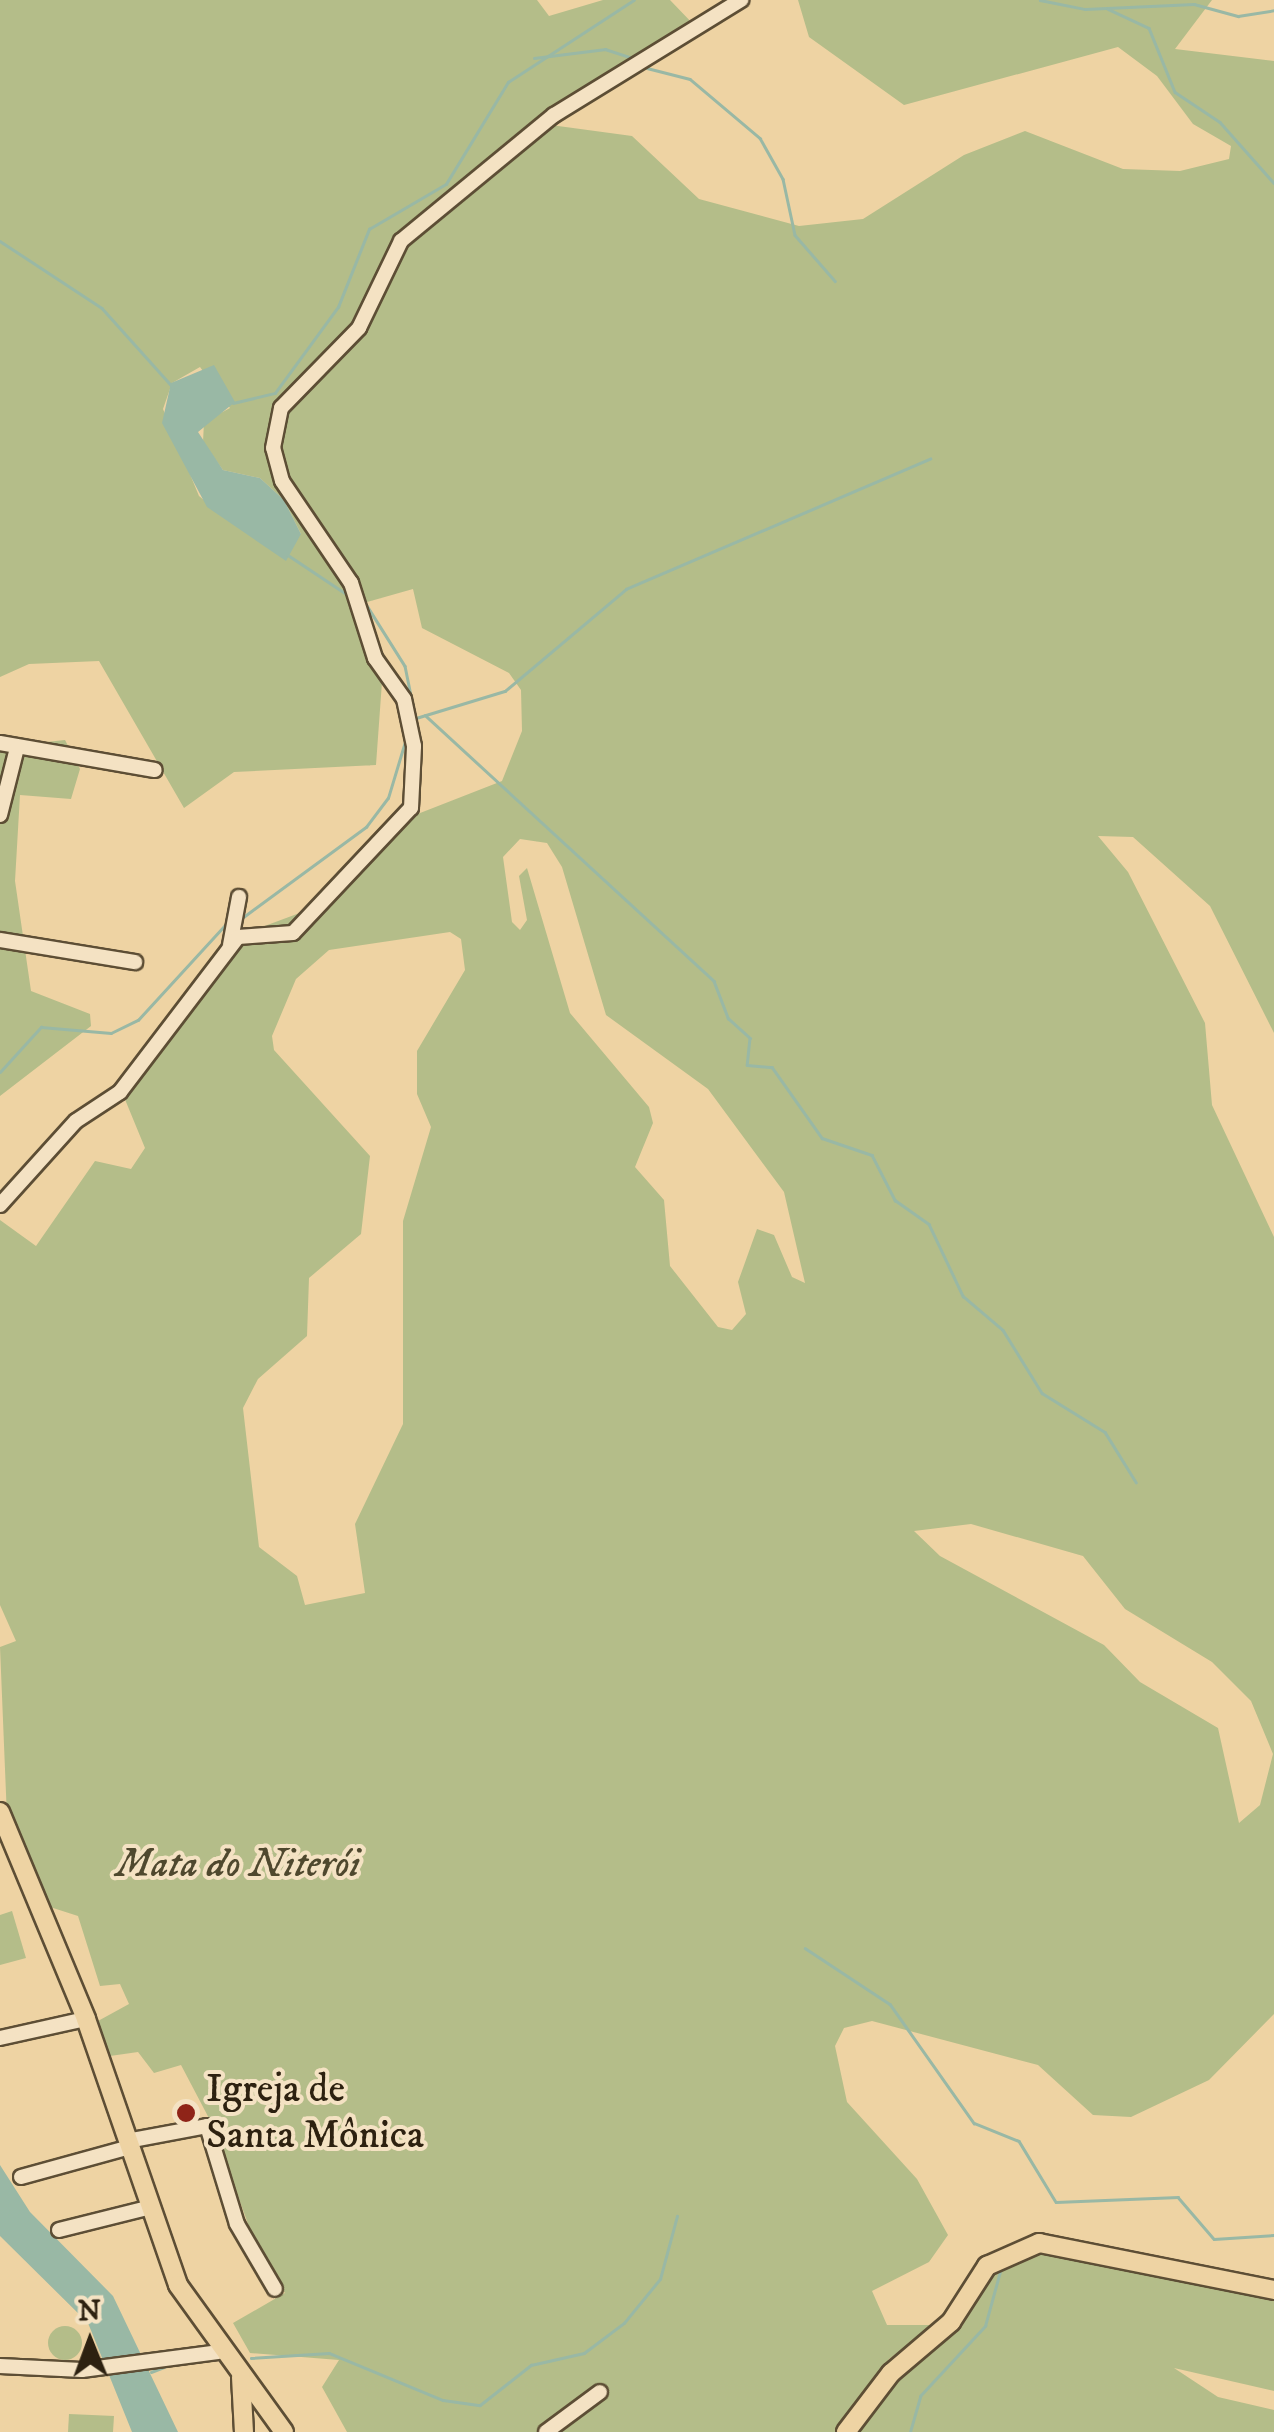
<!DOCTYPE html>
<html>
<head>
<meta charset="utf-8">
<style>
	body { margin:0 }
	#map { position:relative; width:1274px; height:2432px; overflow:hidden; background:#eed3a3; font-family:"IM FELL DW Pica",serif }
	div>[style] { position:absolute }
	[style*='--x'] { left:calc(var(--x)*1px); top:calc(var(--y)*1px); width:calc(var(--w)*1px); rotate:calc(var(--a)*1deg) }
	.green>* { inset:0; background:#b4bd89 }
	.round { border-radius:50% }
	.water>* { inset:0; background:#99b8a5 }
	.stream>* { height:2.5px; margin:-1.25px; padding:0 1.25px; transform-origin:1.25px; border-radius:1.25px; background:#99b8a5 }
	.roads { filter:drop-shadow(2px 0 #5d4e35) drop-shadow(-2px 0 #5d4e35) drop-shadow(0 2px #5d4e35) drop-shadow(0 -2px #5d4e35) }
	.minor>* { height:14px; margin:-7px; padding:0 7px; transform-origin:7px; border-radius:7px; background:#f4e2c3 }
	.major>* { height:18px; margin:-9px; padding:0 9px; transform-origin:9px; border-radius:9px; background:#eed3a3 }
	.dots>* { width:28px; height:28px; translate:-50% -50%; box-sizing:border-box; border:5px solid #f4e2c3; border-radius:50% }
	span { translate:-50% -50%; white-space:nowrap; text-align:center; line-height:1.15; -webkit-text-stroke:8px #f4e2c3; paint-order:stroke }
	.park-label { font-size:40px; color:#4f482e; font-style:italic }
	.poi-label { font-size:40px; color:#2d2110 }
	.left { translate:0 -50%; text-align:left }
	.north { position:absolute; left:40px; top:2292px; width:100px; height:100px; -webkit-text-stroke:8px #f4e2c3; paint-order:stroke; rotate:359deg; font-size:28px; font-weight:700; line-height:40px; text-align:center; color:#2d2110 }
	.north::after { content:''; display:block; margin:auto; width:35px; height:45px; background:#2d2110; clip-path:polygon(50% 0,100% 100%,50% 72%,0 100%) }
</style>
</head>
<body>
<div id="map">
	<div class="green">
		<div style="clip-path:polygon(evenodd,0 0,537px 0,549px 16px,603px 0,670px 0,695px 26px,536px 123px,632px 136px,699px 199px,799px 226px,863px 219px,964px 155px,1025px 131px,1123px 169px,1180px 171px,1229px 159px,1231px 146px,1193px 124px,1157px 76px,1118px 47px,904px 105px,809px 37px,798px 0,1212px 0,1175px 49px,1274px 61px,1274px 1033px,1210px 906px,1133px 837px,1098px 836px,1128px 872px,1205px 1023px,1212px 1105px,1274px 1237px,1274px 2014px,1209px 2080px,1131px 2117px,1093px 2115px,1038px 2065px,872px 2021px,844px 2028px,835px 2046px,847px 2102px,917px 2179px,948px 2235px,929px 2262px,872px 2291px,887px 2325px,935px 2325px,889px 2359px,836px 2432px,347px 2432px,322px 2387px,339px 2360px,250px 2353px,233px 2323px,285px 2293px,256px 2246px,212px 2124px,181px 2065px,154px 2073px,138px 2052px,110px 2056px,98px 2021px,129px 2004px,120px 1984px,100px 1986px,78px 1916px,50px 1907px,7px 1818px,0 1647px,16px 1641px,0 1605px,0 1220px,36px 1246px,95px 1161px,131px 1169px,145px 1148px,124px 1097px,159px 1025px,238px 936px,321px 905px,415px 815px,502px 781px,522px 731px,521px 690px,509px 673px,422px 628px,413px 589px,353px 606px,382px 682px,376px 765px,234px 772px,184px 808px,99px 661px,29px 664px,0 677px,0 0,200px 367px,230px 408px,204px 422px,203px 442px,223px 470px,260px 478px,284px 500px,301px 534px,230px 522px,199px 496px,163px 409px,172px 383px,200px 367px,0 0,520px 839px,547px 843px,562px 867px,606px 1015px,708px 1089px,784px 1192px,805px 1283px,792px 1277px,774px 1235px,757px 1229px,738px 1282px,746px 1314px,732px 1330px,718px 1327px,670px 1266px,664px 1200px,635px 1167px,653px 1123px,649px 1107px,570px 1013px,527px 868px,519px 876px,527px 920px,520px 930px,512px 922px,503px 857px,520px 839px,0 0,450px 932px,461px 939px,465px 970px,417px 1051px,417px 1094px,431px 1127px,403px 1221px,403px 1424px,355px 1524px,365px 1593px,305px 1605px,297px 1576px,259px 1547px,243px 1408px,258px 1379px,307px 1336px,309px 1278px,361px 1234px,370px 1156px,274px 1050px,272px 1036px,296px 979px,329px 950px,450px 932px,0 0,971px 1524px,1083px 1556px,1125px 1609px,1212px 1662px,1251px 1701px,1273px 1754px,1260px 1805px,1239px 1823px,1218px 1728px,1140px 1682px,1104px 1645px,940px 1556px,914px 1531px,971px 1524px)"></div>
		<div style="clip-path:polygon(65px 740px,80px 769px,71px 799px,20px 795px,15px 881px,31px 991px,90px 1014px,91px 1026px,0 1096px,0 747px)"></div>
		<div style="clip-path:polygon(12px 1911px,26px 1958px,0 1965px,0 1915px)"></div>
		<div style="clip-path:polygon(1042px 2249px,1274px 2300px,1274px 2391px,1174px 2368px,1218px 2397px,1274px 2410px,1274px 2432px,857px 2432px,985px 2269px)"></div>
		<div class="round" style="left:48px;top:2326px;width:34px;height:34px"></div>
		<div style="clip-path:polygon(69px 2414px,114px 2416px,113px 2432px,68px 2432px)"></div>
	</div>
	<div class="water">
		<div style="clip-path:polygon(214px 365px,235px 402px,198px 432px,223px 470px,260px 478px,284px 500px,301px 534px,286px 561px,207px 507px,162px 423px,171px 383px)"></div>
		<div style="clip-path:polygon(0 2165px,30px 2212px,113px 2296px,178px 2432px,132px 2432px,88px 2323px,0 2236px)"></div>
	</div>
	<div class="stream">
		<div style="--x:1040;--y:0;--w:46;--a:11.3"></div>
		<div style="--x:1085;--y:9;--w:109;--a:-2.6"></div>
		<div style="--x:1194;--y:4;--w:46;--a:15.3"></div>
		<div style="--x:1238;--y:16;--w:36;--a:-9"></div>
		<div style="--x:1108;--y:9;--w:45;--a:24.9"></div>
		<div style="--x:1149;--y:28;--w:69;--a:67.9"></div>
		<div style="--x:1175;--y:92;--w:54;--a:33.7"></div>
		<div style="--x:1220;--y:122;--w:81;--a:48.5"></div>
		<div style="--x:534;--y:58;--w:72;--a:-7.2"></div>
		<div style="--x:605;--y:49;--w:29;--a:18"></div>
		<div style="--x:647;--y:68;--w:44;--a:14.3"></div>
		<div style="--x:690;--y:79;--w:92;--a:40.1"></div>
		<div style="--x:760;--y:138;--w:47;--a:60.7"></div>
		<div style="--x:783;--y:179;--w:57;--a:77.9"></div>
		<div style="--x:795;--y:235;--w:61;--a:49"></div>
		<div style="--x:0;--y:241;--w:122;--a:33.3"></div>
		<div style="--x:102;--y:308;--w:106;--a:48.1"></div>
		<div style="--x:233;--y:403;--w:43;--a:-13.4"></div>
		<div style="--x:275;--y:393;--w:107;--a:-53.8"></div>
		<div style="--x:338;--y:307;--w:84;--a:-68.3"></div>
		<div style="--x:369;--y:229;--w:89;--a:-30.3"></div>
		<div style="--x:446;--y:184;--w:119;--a:-58.7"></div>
		<div style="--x:508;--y:82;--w:150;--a:-33.1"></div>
		<div style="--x:288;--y:555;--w:72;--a:33.7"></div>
		<div style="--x:366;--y:604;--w:73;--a:57.8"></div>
		<div style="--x:405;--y:666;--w:50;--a:78.5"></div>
		<div style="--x:425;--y:715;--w:393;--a:42.6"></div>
		<div style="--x:714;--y:981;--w:40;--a:69"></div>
		<div style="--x:728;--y:1018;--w:30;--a:42"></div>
		<div style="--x:750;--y:1038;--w:27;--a:96"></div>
		<div style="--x:747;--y:1065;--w:25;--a:5"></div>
		<div style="--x:772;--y:1067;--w:87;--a:54.8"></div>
		<div style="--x:822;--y:1138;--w:53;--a:18.8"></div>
		<div style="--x:872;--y:1155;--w:51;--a:62.9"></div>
		<div style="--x:895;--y:1200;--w:42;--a:35.2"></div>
		<div style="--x:929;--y:1224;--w:80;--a:64.7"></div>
		<div style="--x:963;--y:1296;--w:52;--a:40.4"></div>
		<div style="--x:1003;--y:1330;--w:74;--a:58.2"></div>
		<div style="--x:1042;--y:1393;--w:74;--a:31.8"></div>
		<div style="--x:1105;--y:1432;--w:59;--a:58.2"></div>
		<div style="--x:416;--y:718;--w:93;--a:-16.9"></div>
		<div style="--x:505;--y:691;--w:158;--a:-40.1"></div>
		<div style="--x:626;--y:589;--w:331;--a:-23.2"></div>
		<div style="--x:242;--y:918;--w:154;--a:-36.3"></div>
		<div style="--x:366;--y:827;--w:36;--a:-53"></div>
		<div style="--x:388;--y:798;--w:66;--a:-73.2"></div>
		<div style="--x:0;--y:1072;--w:61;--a:-47.7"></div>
		<div style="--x:41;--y:1027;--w:70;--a:4.9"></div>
		<div style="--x:111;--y:1033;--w:30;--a:-26"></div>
		<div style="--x:138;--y:1020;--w:132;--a:-47.5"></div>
		<div style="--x:805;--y:1948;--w:102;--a:33.4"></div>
		<div style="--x:890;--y:2004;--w:146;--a:54.8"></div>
		<div style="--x:974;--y:2123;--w:48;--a:21.8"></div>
		<div style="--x:1019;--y:2141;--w:71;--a:58.8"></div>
		<div style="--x:1056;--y:2202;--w:122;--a:-2.3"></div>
		<div style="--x:1178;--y:2197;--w:55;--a:49.4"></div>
		<div style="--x:1214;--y:2239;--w:60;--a:-3.8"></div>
		<div style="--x:251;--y:2358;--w:78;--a:-3.7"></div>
		<div style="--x:329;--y:2353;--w:123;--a:22.4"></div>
		<div style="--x:443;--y:2400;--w:37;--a:8"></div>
		<div style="--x:480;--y:2405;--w:65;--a:-38.1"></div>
		<div style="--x:531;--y:2365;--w:54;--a:-12.8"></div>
		<div style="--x:584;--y:2353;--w:50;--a:-36.9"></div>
		<div style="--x:624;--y:2323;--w:57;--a:-50.7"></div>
		<div style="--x:660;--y:2279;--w:65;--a:-74.9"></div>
		<div style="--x:151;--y:2372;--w:14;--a:-21"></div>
		<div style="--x:910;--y:2432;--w:37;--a:-74"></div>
		<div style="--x:920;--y:2396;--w:96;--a:-47.1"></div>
		<div style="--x:985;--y:2326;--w:60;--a:-74.6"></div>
	</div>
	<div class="roads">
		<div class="minor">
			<div style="--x:0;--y:743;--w:157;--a:9.9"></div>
			<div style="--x:0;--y:815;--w:69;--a:-75.8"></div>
			<div style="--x:0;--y:940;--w:137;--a:9.3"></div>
			<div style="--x:230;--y:945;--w:49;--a:-79.4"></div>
			<div style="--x:0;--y:1205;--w:113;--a:-47.9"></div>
			<div style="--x:76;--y:1121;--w:53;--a:-33.4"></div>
			<div style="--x:120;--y:1092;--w:195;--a:-52.7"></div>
			<div style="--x:238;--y:937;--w:55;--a:-4.2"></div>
			<div style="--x:293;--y:933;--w:172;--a:-46.7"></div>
			<div style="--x:411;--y:808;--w:62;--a:-87.2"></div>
			<div style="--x:414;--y:746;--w:48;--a:-102"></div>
			<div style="--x:404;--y:699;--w:50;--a:-125.3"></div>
			<div style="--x:375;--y:658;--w:79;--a:-107.7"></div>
			<div style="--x:351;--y:583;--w:123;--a:-124.1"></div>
			<div style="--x:282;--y:481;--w:34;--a:-105"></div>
			<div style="--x:273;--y:448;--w:41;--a:-78.7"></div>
			<div style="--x:281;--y:408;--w:112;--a:-45.7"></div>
			<div style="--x:359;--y:328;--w:97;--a:-64.2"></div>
			<div style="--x:401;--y:241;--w:198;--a:-39.5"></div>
			<div style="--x:554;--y:115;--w:220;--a:-31.6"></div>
			<div style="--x:0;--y:2038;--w:88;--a:-12.5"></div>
			<div style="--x:127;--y:2141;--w:81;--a:-10.6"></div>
			<div style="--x:207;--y:2126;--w:102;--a:73"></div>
			<div style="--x:237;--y:2224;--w:75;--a:59.7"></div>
			<div style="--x:21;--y:2177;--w:113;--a:-15.4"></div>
			<div style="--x:59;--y:2230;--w:95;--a:-14"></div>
			<div style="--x:0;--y:2366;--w:82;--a:2.8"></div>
			<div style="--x:82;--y:2370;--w:137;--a:-7.5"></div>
			<div style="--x:546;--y:2432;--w:67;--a:-36.5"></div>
		</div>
		<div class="major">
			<div style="--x:0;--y:1812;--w:224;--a:67.4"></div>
			<div style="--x:86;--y:2019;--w:281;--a:70.9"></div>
			<div style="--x:178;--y:2285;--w:181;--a:54.2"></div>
			<div style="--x:241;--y:2377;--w:55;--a:86.9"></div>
			<div style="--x:846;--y:2432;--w:74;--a:-52.7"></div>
			<div style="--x:891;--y:2373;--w:79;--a:-40.4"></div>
			<div style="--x:951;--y:2322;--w:67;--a:-57.3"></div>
			<div style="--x:987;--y:2266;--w:57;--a:-23.9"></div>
			<div style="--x:1039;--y:2243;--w:240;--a:11.3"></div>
		</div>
	</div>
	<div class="dots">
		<div style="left:186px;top:2113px;background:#8f2418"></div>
	</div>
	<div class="park-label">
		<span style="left:238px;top:1865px">Mata do Niterói</span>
	</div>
	<div class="poi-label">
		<span class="left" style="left:206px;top:2113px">Igreja de<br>Santa Mônica</span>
	</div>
	<div class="north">N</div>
</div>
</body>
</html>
